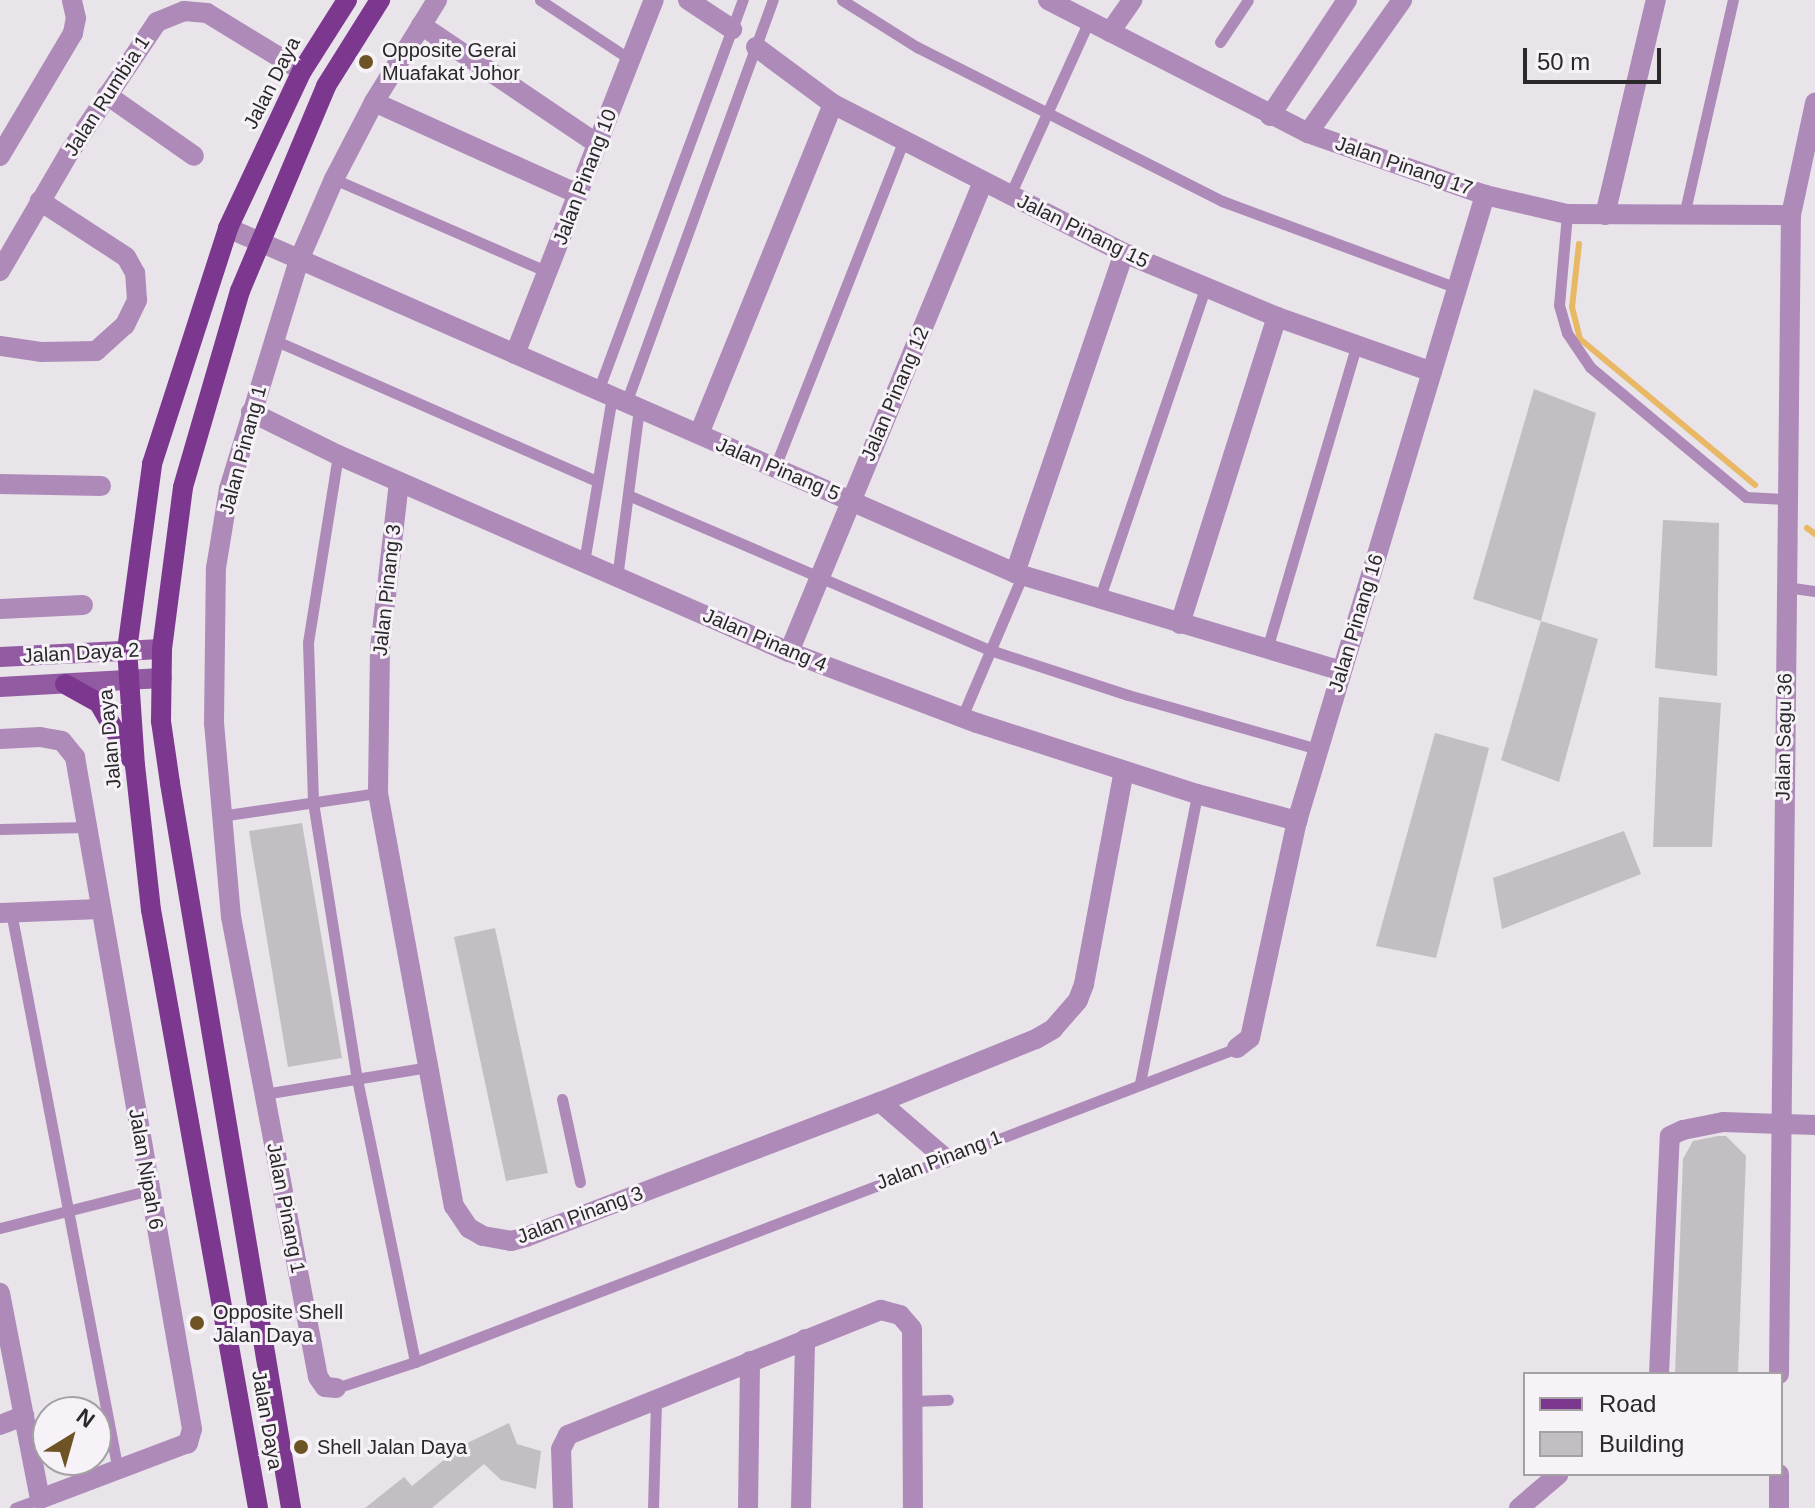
<!DOCTYPE html>
<html>
<head>
<meta charset="utf-8">
<style>
	body { margin:0 }
	#map { position:relative; width:1815px; height:1508px; overflow:hidden; background:#e8e4ea; font-family:Helvetica,sans-serif }
	div>[style] { position:absolute }
	[style*='--x'] { left:calc(var(--x)*1px); top:calc(var(--y)*1px); width:calc(var(--w)*1px); rotate:calc(var(--a)*1deg) }
	.stream>* { height:6px; margin:-3px; padding:0 3px; transform-origin:3px; border-radius:3px; background:#e9b865 }
	.building>* { inset:0; background:#c2bec3 }
	.service>* { height:11px; margin:-5.5px; padding:0 5.5px; transform-origin:5.5px; border-radius:5.5px; background:#ae8ab9 }
	.minor>* { height:20px; margin:-10px; padding:0 10px; transform-origin:10px; border-radius:10px; background:#ae8ab9 }
	.secondary>* { height:20px; margin:-10px; padding:0 10px; transform-origin:10px; border-radius:10px; background:#925ba1 }
	.primary>* { height:20px; margin:-10px; padding:0 10px; transform-origin:10px; border-radius:10px; background:#7c388f }
	.dots>* { width:22px; height:22px; translate:-50% -50%; box-sizing:border-box; border:4px solid #f6f2f7; border-radius:50% }
	span { translate:-50% -50%; white-space:nowrap; text-align:center; line-height:1.15; -webkit-text-stroke:6px #f6f2f7; paint-order:stroke }
	.poi-label { font-size:20px; color:#2a282a }
	.left { translate:0 -50%; text-align:left }
	.street-label { font-size:20px; color:#2a282a }
	.legend { position:absolute; left:1523px; top:1372px; width:260px; height:104px; box-sizing:border-box; background:#f6f2f7; border:2px solid #a4a1a5; margin:0; padding:10px 14px; list-style:none; font-size:24px; color:#2a282a }
	.legend li { display:flex; align-items:center; gap:16px; height:40px }
	.legend b { width:40px; border:2px solid #a4a1a5 }
	.north { position:absolute; left:32px; top:1396px; width:80px; height:80px; box-sizing:border-box; background:#f6f2f7; border:2px solid #a4a1a5; border-radius:50%; rotate:37deg; font-size:22px; font-weight:700; line-height:32px; text-align:center; color:#2a282a }
	.north::after { content:''; display:block; margin:auto; width:28px; height:36px; background:#6e5325; clip-path:polygon(50% 0,100% 100%,50% 72%,0 100%) }
	.scale { position:absolute; left:1523px; top:48px; width:138px; height:36px; box-sizing:border-box; border:4px solid #2a282a; border-top:0; padding-left:10px; font-size:24px; line-height:28px; white-space:nowrap; color:#2a282a; -webkit-text-stroke:6px #f6f2f7; paint-order:stroke }
</style>
</head>
<body>
<div id="map">
	<div class="stream">
		<div style="--x:1579;--y:244;--w:63;--a:96.3"></div>
		<div style="--x:1572;--y:307;--w:33;--a:76"></div>
		<div style="--x:1580;--y:339;--w:228;--a:39.8"></div>
		<div style="--x:1807;--y:528;--w:10;--a:37"></div>
	</div>
	<div class="building">
		<div style="clip-path:polygon(1534px 389px,1596px 413px,1541px 621px,1473px 599px)"></div>
		<div style="clip-path:polygon(1663px 520px,1719px 523px,1717px 676px,1655px 668px)"></div>
		<div style="clip-path:polygon(1541px 621px,1598px 639px,1559px 782px,1501px 760px)"></div>
		<div style="clip-path:polygon(1659px 697px,1721px 703px,1712px 847px,1653px 847px)"></div>
		<div style="clip-path:polygon(1435px 733px,1489px 748px,1436px 958px,1376px 946px)"></div>
		<div style="clip-path:polygon(302px 823px,342px 1058px,288px 1067px,249px 831px)"></div>
		<div style="clip-path:polygon(1624px 831px,1641px 874px,1502px 929px,1493px 878px)"></div>
		<div style="clip-path:polygon(495px 928px,548px 1173px,506px 1181px,454px 937px)"></div>
		<div style="clip-path:polygon(1718px 1136px,1726px 1136px,1746px 1156px,1738px 1374px,1675px 1374px,1683px 1159px,1693px 1141px)"></div>
		<div style="clip-path:polygon(509px 1423px,517px 1444px,541px 1451px,536px 1489px,501px 1480px,484px 1464px,432px 1508px,365px 1508px,404px 1477px,412px 1486px,461px 1446px)"></div>
	</div>
	<div class="service">
		<div style="--x:540;--y:0;--w:109;--a:33.4"></div>
		<div style="--x:842;--y:0;--w:89;--a:32.1"></div>
		<div style="--x:917;--y:47;--w:342;--a:26.8"></div>
		<div style="--x:1222;--y:201;--w:251;--a:20.3"></div>
		<div style="--x:1220;--y:42;--w:50;--a:-56.3"></div>
		<div style="--x:334;--y:179;--w:233;--a:23.5"></div>
		<div style="--x:1010;--y:195;--w:191;--a:-65.6"></div>
		<div style="--x:1567;--y:214;--w:91;--a:95"></div>
		<div style="--x:1559;--y:305;--w:29;--a:74"></div>
		<div style="--x:1567;--y:333;--w:41;--a:55.9"></div>
		<div style="--x:1590;--y:367;--w:203;--a:39.8"></div>
		<div style="--x:1746;--y:497;--w:41;--a:2.8"></div>
		<div style="--x:1684;--y:215;--w:221;--a:-77.2"></div>
		<div style="--x:274;--y:340;--w:352;--a:23.6"></div>
		<div style="--x:598;--y:391;--w:417;--a:-69.7"></div>
		<div style="--x:626;--y:403;--w:429;--a:-70"></div>
		<div style="--x:338;--y:455;--w:189;--a:99.1"></div>
		<div style="--x:308;--y:642;--w:160;--a:88.2"></div>
		<div style="--x:313;--y:802;--w:280;--a:81"></div>
		<div style="--x:357;--y:1079;--w:289;--a:78.4"></div>
		<div style="--x:775;--y:467;--w:352;--a:-68.5"></div>
		<div style="--x:628;--y:495;--w:394;--a:23.2"></div>
		<div style="--x:990;--y:650;--w:145;--a:18.1"></div>
		<div style="--x:1128;--y:695;--w:198;--a:15.9"></div>
		<div style="--x:584;--y:562;--w:167;--a:-80.4"></div>
		<div style="--x:617;--y:578;--w:171;--a:-82.6"></div>
		<div style="--x:1786;--y:587;--w:29;--a:8"></div>
		<div style="--x:1099;--y:600;--w:329;--a:-71.2"></div>
		<div style="--x:1267;--y:649;--w:318;--a:-73.6"></div>
		<div style="--x:962;--y:717;--w:153;--a:-66.9"></div>
		<div style="--x:220;--y:816;--w:160;--a:-8.3"></div>
		<div style="--x:0;--y:829;--w:87;--a:-1.3"></div>
		<div style="--x:11;--y:912;--w:569;--a:79.16"></div>
		<div style="--x:1140;--y:1083;--w:295;--a:-78.8"></div>
		<div style="--x:264;--y:1094;--w:166;--a:-9.3"></div>
		<div style="--x:562;--y:1099;--w:85;--a:77.8"></div>
		<div style="--x:0;--y:1228;--w:155;--a:-14.2"></div>
		<div style="--x:336;--y:1388;--w:83;--a:-18.2"></div>
		<div style="--x:415;--y:1362;--w:880;--a:-20.91"></div>
		<div style="--x:913;--y:1401;--w:35;--a:-2"></div>
		<div style="--x:15;--y:1508;--w:27;--a:-20"></div>
		<div style="--x:653;--y:1508;--w:109;--a:-88.4"></div>
	</div>
	<div class="minor">
		<div style="--x:688;--y:0;--w:53;--a:33.4"></div>
		<div style="--x:1048;--y:0;--w:292;--a:27.1"></div>
		<div style="--x:1308;--y:133;--w:188;--a:19.3"></div>
		<div style="--x:1485;--y:195;--w:84;--a:13"></div>
		<div style="--x:1567;--y:214;--w:224;--a:0.3"></div>
		<div style="--x:421;--y:25;--w:211;--a:34"></div>
		<div style="--x:1110;--y:32;--w:39;--a:-55"></div>
		<div style="--x:756;--y:47;--w:96;--a:36.5"></div>
		<div style="--x:833;--y:104;--w:327;--a:27.1"></div>
		<div style="--x:1124;--y:253;--w:166;--a:22.7"></div>
		<div style="--x:1277;--y:317;--w:164;--a:19.5"></div>
		<div style="--x:107;--y:95;--w:106;--a:35"></div>
		<div style="--x:374;--y:102;--w:224;--a:24.3"></div>
		<div style="--x:1270;--y:116;--w:139;--a:-56.4"></div>
		<div style="--x:1308;--y:133;--w:163;--a:-54.7"></div>
		<div style="--x:0;--y:156;--w:143;--a:-59.3"></div>
		<div style="--x:73;--y:33;--w:15;--a:-79"></div>
		<div style="--x:76;--y:18;--w:18;--a:-103"></div>
		<div style="--x:1605;--y:215;--w:221;--a:-76.7"></div>
		<div style="--x:228;--y:228;--w:859;--a:23.67"></div>
		<div style="--x:1015;--y:573;--w:341;--a:16.7"></div>
		<div style="--x:0;--y:271;--w:137;--a:-59.7"></div>
		<div style="--x:69;--y:153;--w:158;--a:-56.1"></div>
		<div style="--x:157;--y:22;--w:29;--a:-22"></div>
		<div style="--x:184;--y:11;--w:23;--a:5"></div>
		<div style="--x:207;--y:13;--w:111;--a:31.4"></div>
		<div style="--x:0;--y:346;--w:41;--a:8.3"></div>
		<div style="--x:41;--y:352;--w:55;--a:-1"></div>
		<div style="--x:96;--y:351;--w:39;--a:-42"></div>
		<div style="--x:125;--y:325;--w:28;--a:-64"></div>
		<div style="--x:137;--y:300;--w:27;--a:-94"></div>
		<div style="--x:135;--y:273;--w:18;--a:-119"></div>
		<div style="--x:126;--y:257;--w:103;--a:-146.9"></div>
		<div style="--x:515;--y:354;--w:380;--a:-68.6"></div>
		<div style="--x:251;--y:412;--w:97;--a:26.3"></div>
		<div style="--x:338;--y:455;--w:492;--a:23.6"></div>
		<div style="--x:789;--y:652;--w:201;--a:20.7"></div>
		<div style="--x:977;--y:723;--w:231;--a:17.9"></div>
		<div style="--x:1197;--y:794;--w:104;--a:15.1"></div>
		<div style="--x:699;--y:434;--w:356;--a:-67.9"></div>
		<div style="--x:399;--y:482;--w:167;--a:96.5"></div>
		<div style="--x:380;--y:648;--w:145;--a:90.8"></div>
		<div style="--x:378;--y:793;--w:420;--a:79.6"></div>
		<div style="--x:454;--y:1206;--w:27;--a:56"></div>
		<div style="--x:469;--y:1228;--w:16;--a:30"></div>
		<div style="--x:483;--y:1236;--w:28;--a:10"></div>
		<div style="--x:511;--y:1241;--w:16;--a:-15"></div>
		<div style="--x:526;--y:1237;--w:379;--a:-20.9"></div>
		<div style="--x:880;--y:1102;--w:168;--a:-22"></div>
		<div style="--x:1036;--y:1039;--w:20;--a:-30"></div>
		<div style="--x:1053;--y:1029;--w:38;--a:-49"></div>
		<div style="--x:1078;--y:1000;--w:17;--a:-69"></div>
		<div style="--x:1084;--y:984;--w:217;--a:-79.4"></div>
		<div style="--x:0;--y:484;--w:101;--a:1.1"></div>
		<div style="--x:1015;--y:573;--w:338;--a:-71.2"></div>
		<div style="--x:0;--y:609;--w:83;--a:-2.8"></div>
		<div style="--x:1180;--y:624;--w:322;--a:-72.5"></div>
		<div style="--x:789;--y:652;--w:508;--a:-67.57"></div>
		<div style="--x:0;--y:739;--w:40;--a:-2.9"></div>
		<div style="--x:40;--y:737;--w:22;--a:10"></div>
		<div style="--x:62;--y:741;--w:21;--a:51"></div>
		<div style="--x:75;--y:757;--w:682;--a:80.12"></div>
		<div style="--x:192;--y:1429;--w:15;--a:106"></div>
		<div style="--x:188;--y:1443;--w:158;--a:159.3"></div>
		<div style="--x:40;--y:1499;--w:210;--a:-101"></div>
		<div style="--x:0;--y:913;--w:100;--a:-2.3"></div>
		<div style="--x:1237;--y:1048;--w:16;--a:-38"></div>
		<div style="--x:1250;--y:1038;--w:222;--a:-77.8"></div>
		<div style="--x:1297;--y:821;--w:654;--a:-73.28"></div>
		<div style="--x:880;--y:1102;--w:86;--a:40.7"></div>
		<div style="--x:1659;--y:1374;--w:238;--a:-87.4"></div>
		<div style="--x:1670;--y:1136;--w:14;--a:-25"></div>
		<div style="--x:1683;--y:1130;--w:41;--a:-11.3"></div>
		<div style="--x:1723;--y:1122;--w:92;--a:1.9"></div>
		<div style="--x:1779;--y:1374;--w:1159;--a:-89.41"></div>
		<div style="--x:1791;--y:215;--w:115;--a:-77.9"></div>
		<div style="--x:336;--y:1388;--w:11;--a:-175"></div>
		<div style="--x:325;--y:1387;--w:12;--a:-125"></div>
		<div style="--x:318;--y:1377;--w:468;--a:-100.7"></div>
		<div style="--x:231;--y:917;--w:195;--a:-95"></div>
		<div style="--x:214;--y:723;--w:155;--a:-89.3"></div>
		<div style="--x:216;--y:568;--w:80;--a:-80.7"></div>
		<div style="--x:229;--y:489;--w:239;--a:-73"></div>
		<div style="--x:299;--y:260;--w:88;--a:-66.6"></div>
		<div style="--x:334;--y:179;--w:87;--a:-62.5"></div>
		<div style="--x:374;--y:102;--w:120;--a:-58.3"></div>
		<div style="--x:0;--y:1425;--w:26;--a:-21"></div>
		<div style="--x:563;--y:1508;--w:59;--a:-91.9"></div>
		<div style="--x:561;--y:1449;--w:16;--a:-63"></div>
		<div style="--x:568;--y:1435;--w:337;--a:-21.8"></div>
		<div style="--x:881;--y:1310;--w:20;--a:15"></div>
		<div style="--x:900;--y:1315;--w:18;--a:49"></div>
		<div style="--x:912;--y:1329;--w:179;--a:89.7"></div>
		<div style="--x:748;--y:1508;--w:147;--a:-89.2"></div>
		<div style="--x:801;--y:1508;--w:169;--a:-88.6"></div>
		<div style="--x:1519;--y:1508;--w:52;--a:-40.4"></div>
		<div style="--x:1779;--y:1508;--w:34;--a:-90"></div>
	</div>
	<div class="secondary">
		<div style="--x:0;--y:657;--w:162;--a:-2.8"></div>
		<div style="--x:0;--y:687;--w:162;--a:-3.2"></div>
	</div>
	<div class="primary">
		<div style="--x:65;--y:684;--w:39;--a:29"></div>
		<div style="--x:99;--y:703;--w:64;--a:60.3"></div>
		<div style="--x:258;--y:1508;--w:607;--a:-100.14"></div>
		<div style="--x:151;--y:910;--w:145;--a:-96.3"></div>
		<div style="--x:135;--y:766;--w:116;--a:-93.9"></div>
		<div style="--x:127;--y:650;--w:188;--a:-82.3"></div>
		<div style="--x:152;--y:464;--w:248;--a:-72.1"></div>
		<div style="--x:228;--y:228;--w:174;--a:-64.8"></div>
		<div style="--x:302;--y:71;--w:84;--a:-57.6"></div>
		<div style="--x:291;--y:1508;--w:735;--a:-99.48"></div>
		<div style="--x:170;--y:783;--w:63;--a:-98.3"></div>
		<div style="--x:161;--y:721;--w:72;--a:-89.2"></div>
		<div style="--x:162;--y:649;--w:163;--a:-82.6"></div>
		<div style="--x:183;--y:487;--w:204;--a:-73.8"></div>
		<div style="--x:240;--y:291;--w:222;--a:-67.2"></div>
		<div style="--x:326;--y:86;--w:102;--a:-57.9"></div>
	</div>
	<div class="dots">
		<div style="left:366px;top:62px;background:#6e5325"></div>
		<div style="left:197px;top:1323px;background:#6e5325"></div>
		<div style="left:301px;top:1447px;background:#6e5325"></div>
	</div>
	<div class="poi-label">
		<span class="left" style="left:382px;top:62px">Opposite Gerai<br>Muafakat Johor</span>
		<span class="left" style="left:213px;top:1324px">Opposite Shell<br>Jalan Daya</span>
		<span class="left" style="left:317px;top:1447px">Shell Jalan Daya</span>
	</div>
	<div class="street-label">
		<span style="left:272px;top:83px;rotate:-63deg">Jalan Daya</span>
		<span style="left:107px;top:96px;rotate:-57deg">Jalan Rumbia 1</span>
		<span style="left:1404px;top:166px;rotate:19deg">Jalan Pinang 17</span>
		<span style="left:585px;top:177px;rotate:-69deg">Jalan Pinang 10</span>
		<span style="left:1083px;top:231px;rotate:26deg">Jalan Pinang 15</span>
		<span style="left:895px;top:394px;rotate:-67deg">Jalan Pinang 12</span>
		<span style="left:243px;top:450px;rotate:-75deg">Jalan Pinang 1</span>
		<span style="left:778px;top:469px;rotate:23deg">Jalan Pinang 5</span>
		<span style="left:387px;top:590px;rotate:-84deg">Jalan Pinang 3</span>
		<span style="left:1356px;top:623px;rotate:-73deg">Jalan Pinang 16</span>
		<span style="left:765px;top:640px;rotate:23deg">Jalan Pinang 4</span>
		<span style="left:81px;top:653px;rotate:-3deg">Jalan Daya 2</span>
		<span style="left:1784px;top:737px;rotate:-89deg">Jalan Sagu 36</span>
		<span style="left:110px;top:739px;rotate:-95deg">Jalan Daya</span>
		<span style="left:939px;top:1160px;rotate:-21deg">Jalan Pinang 1</span>
		<span style="left:146px;top:1169px;rotate:80deg">Jalan Nipah 6</span>
		<span style="left:286px;top:1208px;rotate:79deg">Jalan Pinang 1</span>
		<span style="left:580px;top:1215px;rotate:-20deg">Jalan Pinang 3</span>
		<span style="left:267px;top:1420px;rotate:80deg">Jalan Daya</span>
	</div>
	<ul class="legend">
	<li><b style="height:10px;background:#7c388f"></b>Road</li>
	<li><b style="height:22px;background:#c2bec3"></b>Building</li>
	</ul>
	<div class="north">N</div>
	<div class="scale">50 m</div>
</div>
</body>
</html>
